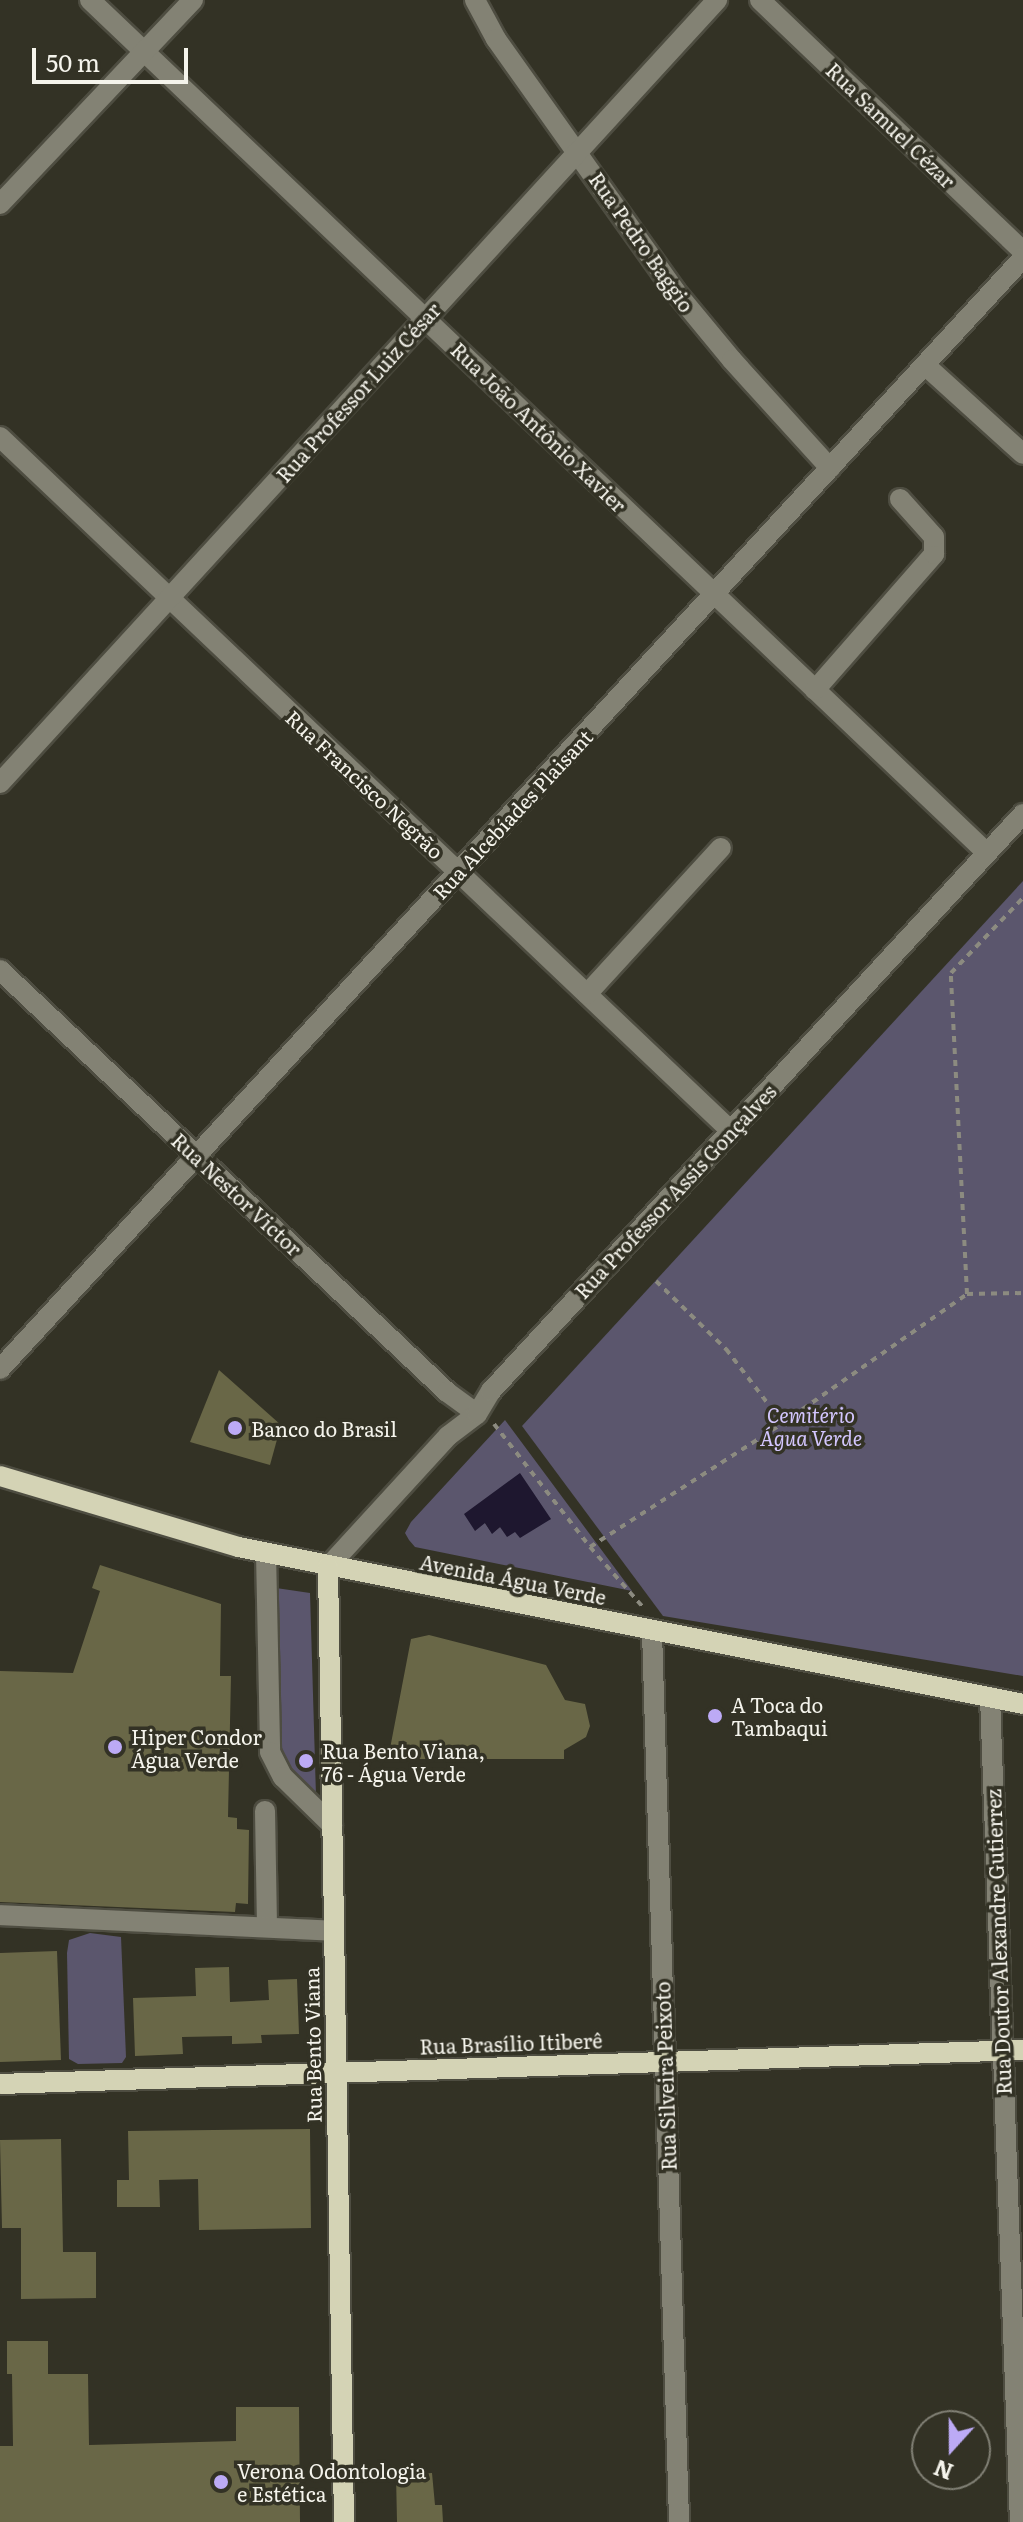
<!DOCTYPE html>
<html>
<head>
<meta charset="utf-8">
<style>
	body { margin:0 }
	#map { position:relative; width:1023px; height:2522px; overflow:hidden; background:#333225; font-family:Literata,serif }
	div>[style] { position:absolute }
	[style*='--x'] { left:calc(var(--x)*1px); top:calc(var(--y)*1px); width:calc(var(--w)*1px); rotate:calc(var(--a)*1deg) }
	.green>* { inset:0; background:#5b566d }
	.water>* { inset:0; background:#1e172f }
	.building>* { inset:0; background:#696747 }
	.path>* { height:4px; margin-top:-2px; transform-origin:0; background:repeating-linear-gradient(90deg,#8c8b80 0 6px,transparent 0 12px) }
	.roads { filter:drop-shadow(2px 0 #4e4d41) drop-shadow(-2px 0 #4e4d41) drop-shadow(0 2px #4e4d41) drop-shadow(0 -2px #4e4d41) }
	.minor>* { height:20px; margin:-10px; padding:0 10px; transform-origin:10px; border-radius:10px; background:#838274 }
	.major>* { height:20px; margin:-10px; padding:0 10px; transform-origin:10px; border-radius:10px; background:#d4d3b5 }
	.dots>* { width:22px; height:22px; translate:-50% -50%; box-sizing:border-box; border:4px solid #333225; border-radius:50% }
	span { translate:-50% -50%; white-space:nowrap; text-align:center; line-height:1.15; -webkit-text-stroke:7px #333225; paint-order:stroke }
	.street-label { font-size:20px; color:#f5f4ec }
	.park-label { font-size:20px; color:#d3c6fe; font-style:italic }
	.poi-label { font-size:20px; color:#f5f4ec }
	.left { translate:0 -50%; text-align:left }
	.north { position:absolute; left:911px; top:2410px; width:80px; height:80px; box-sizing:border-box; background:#333225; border:2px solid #818075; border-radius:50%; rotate:201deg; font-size:22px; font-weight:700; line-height:32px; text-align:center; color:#f5f4ec }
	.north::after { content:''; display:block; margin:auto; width:28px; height:36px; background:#bcaaf5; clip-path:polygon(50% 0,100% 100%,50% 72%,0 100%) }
	.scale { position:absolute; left:32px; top:48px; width:156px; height:36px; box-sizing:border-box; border:4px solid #f5f4ec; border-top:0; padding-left:10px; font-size:24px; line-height:28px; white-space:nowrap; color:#f5f4ec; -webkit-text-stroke:6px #333225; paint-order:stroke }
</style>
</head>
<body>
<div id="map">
	<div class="green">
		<div style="clip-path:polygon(1023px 881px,1023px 1676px,663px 1616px,522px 1426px)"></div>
		<div style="clip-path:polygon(evenodd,505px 1420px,632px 1591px,415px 1547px,409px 1540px,405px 1533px,411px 1522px,505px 1420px,551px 1519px,515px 1531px,500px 1527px,492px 1533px,485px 1523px,551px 1519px)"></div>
		<div style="clip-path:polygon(276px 1588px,310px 1593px,316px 1796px,281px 1760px)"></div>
		<div style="clip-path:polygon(90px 1933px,121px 1937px,126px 2057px,122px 2063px,78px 2064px,69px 2059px,67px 1953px,69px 1940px)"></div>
	</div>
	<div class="water">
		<div style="clip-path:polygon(520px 1473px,551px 1519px,520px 1538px,515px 1532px,507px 1537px,500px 1527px,492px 1534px,485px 1523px,475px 1531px,464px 1514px)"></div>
	</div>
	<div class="building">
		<div style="clip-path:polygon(219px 1370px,281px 1425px,270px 1465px,190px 1442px)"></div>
		<div style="clip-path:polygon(100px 1565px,221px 1604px,220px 1676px,231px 1676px,228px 1817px,237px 1818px,237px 1829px,249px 1830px,248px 1904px,236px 1903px,235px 1912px,0 1902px,0 1671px,73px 1673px,100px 1591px,92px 1588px)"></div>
		<div style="clip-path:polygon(429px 1635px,546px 1665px,565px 1700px,585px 1704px,590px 1726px,586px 1737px,564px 1750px,564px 1759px,388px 1759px,411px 1639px)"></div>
		<div style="clip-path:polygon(57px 1951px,61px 2060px,0 2062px,0 1953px)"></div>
		<div style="clip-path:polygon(229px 1967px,230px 2002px,269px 2000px,268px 1980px,297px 1979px,299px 2034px,261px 2035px,262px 2043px,232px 2044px,232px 2036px,182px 2037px,183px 2054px,135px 2056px,133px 1998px,196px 1996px,195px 1968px)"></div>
		<div style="clip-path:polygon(310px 2129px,311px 2228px,199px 2230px,198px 2179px,159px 2180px,160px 2207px,117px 2207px,117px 2180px,129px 2180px,128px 2131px)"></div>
		<div style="clip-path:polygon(61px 2139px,63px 2252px,96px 2252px,96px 2298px,21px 2299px,21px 2228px,2px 2228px,0 2140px)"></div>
		<div style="clip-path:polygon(7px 2341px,48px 2341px,48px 2374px,88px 2374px,89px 2445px,236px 2441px,236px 2407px,299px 2407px,300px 2522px,0 2522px,0 2446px,13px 2446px,12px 2374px,7px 2374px)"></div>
		<div style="clip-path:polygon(432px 2473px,435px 2505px,442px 2505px,443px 2522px,397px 2522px,396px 2475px)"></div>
	</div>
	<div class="path">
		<div style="--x:656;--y:1281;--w:98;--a:44.2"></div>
		<div style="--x:726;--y:1349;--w:92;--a:52.5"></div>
		<div style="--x:967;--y:1294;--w:56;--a:-1"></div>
		<div style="--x:494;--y:1424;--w:156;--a:52"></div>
		<div style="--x:590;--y:1547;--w:79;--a:48.6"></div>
		<div style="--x:590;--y:1547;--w:229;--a:-32.7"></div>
		<div style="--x:783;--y:1423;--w:225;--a:-35"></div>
		<div style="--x:967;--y:1294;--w:321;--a:-92.9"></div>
		<div style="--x:951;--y:973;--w:104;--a:-46.2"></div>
	</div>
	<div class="roads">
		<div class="minor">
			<div style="--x:90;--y:0;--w:1238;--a:43.56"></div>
			<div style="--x:475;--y:0;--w:44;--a:61.7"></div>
			<div style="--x:496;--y:39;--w:309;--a:54.6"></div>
			<div style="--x:675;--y:291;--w:89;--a:50.4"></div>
			<div style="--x:732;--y:360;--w:146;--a:47.8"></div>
			<div style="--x:760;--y:0;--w:364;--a:43.7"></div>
			<div style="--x:0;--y:204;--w:281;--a:-46.6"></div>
			<div style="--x:925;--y:365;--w:132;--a:42.2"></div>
			<div style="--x:0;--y:437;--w:1008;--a:43.51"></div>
			<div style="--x:815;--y:690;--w:181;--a:-48.8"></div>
			<div style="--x:934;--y:554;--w:17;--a:-90"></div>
			<div style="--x:934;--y:537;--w:51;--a:-131.8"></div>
			<div style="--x:0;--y:783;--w:1062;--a:-47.52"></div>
			<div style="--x:0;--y:970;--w:615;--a:43.35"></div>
			<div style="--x:447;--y:1392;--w:37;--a:36"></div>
			<div style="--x:587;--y:994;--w:198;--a:-47.5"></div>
			<div style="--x:0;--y:1369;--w:1510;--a:-47.36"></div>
			<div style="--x:266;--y:1553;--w:199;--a:88.8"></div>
			<div style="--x:270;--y:1752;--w:28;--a:63"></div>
			<div style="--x:283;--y:1777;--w:69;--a:44.4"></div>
			<div style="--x:328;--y:1567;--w:178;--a:-47.5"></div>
			<div style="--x:448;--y:1436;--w:36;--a:-37"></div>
			<div style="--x:477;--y:1414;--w:27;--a:-59"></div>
			<div style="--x:491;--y:1391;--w:785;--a:-47.32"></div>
			<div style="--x:652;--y:1631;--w:891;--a:88.26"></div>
			<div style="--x:990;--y:1697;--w:826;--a:87.92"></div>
			<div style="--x:265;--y:1811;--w:116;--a:89"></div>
			<div style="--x:0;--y:1915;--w:334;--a:2.7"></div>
		</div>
		<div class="major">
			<div style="--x:0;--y:1476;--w:248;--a:16.6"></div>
			<div style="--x:238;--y:1547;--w:801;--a:11.31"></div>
			<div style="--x:328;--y:1567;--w:955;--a:89.04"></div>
			<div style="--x:0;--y:2084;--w:1024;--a:-1.9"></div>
		</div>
	</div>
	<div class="dots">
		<div style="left:235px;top:1428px;background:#bcaaf5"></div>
		<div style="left:715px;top:1716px;background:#bcaaf5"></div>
		<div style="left:115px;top:1747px;background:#bcaaf5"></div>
		<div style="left:306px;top:1761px;background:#bcaaf5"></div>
		<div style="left:221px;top:2482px;background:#bcaaf5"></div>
	</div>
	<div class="street-label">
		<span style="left:891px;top:125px;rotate:44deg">Rua Samuel Cézar</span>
		<span style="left:642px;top:242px;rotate:55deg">Rua Pedro Baggio</span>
		<span style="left:358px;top:392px;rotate:-48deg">Rua Professor Luiz César</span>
		<span style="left:539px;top:427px;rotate:44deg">Rua João Antônio Xavier</span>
		<span style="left:365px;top:784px;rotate:43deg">Rua Francisco Negrão</span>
		<span style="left:512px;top:814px;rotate:-47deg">Rua Alcebíades Plaisant</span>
		<span style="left:675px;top:1191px;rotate:-47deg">Rua Professor Assis Gonçalves</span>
		<span style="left:237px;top:1194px;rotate:43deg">Rua Nestor Victor</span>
		<span style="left:513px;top:1579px;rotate:11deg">Avenida Água Verde</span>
		<span style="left:998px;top:1942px;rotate:-92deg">Rua Doutor Alexandre Gutierrez</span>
		<span style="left:511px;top:2043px;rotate:-2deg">Rua Brasílio Itiberê</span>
		<span style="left:312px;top:2045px;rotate:-91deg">Rua Bento Viana</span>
		<span style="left:665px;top:2076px;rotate:-92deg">Rua Silveira Peixoto</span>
	</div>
	<div class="park-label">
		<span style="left:811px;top:1426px">Cemitério<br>Água Verde</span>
	</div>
	<div class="poi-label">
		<span class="left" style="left:251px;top:1428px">Banco do Brasil</span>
		<span class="left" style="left:731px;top:1716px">A Toca do<br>Tambaqui</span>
		<span class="left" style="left:131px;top:1748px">Hiper Condor<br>Água Verde</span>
		<span class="left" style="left:322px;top:1762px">Rua Bento Viana,<br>76 - Água Verde</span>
		<span class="left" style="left:237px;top:2482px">Verona Odontologia<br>e Estética</span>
	</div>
	<div class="north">N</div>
	<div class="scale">50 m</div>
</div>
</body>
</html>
